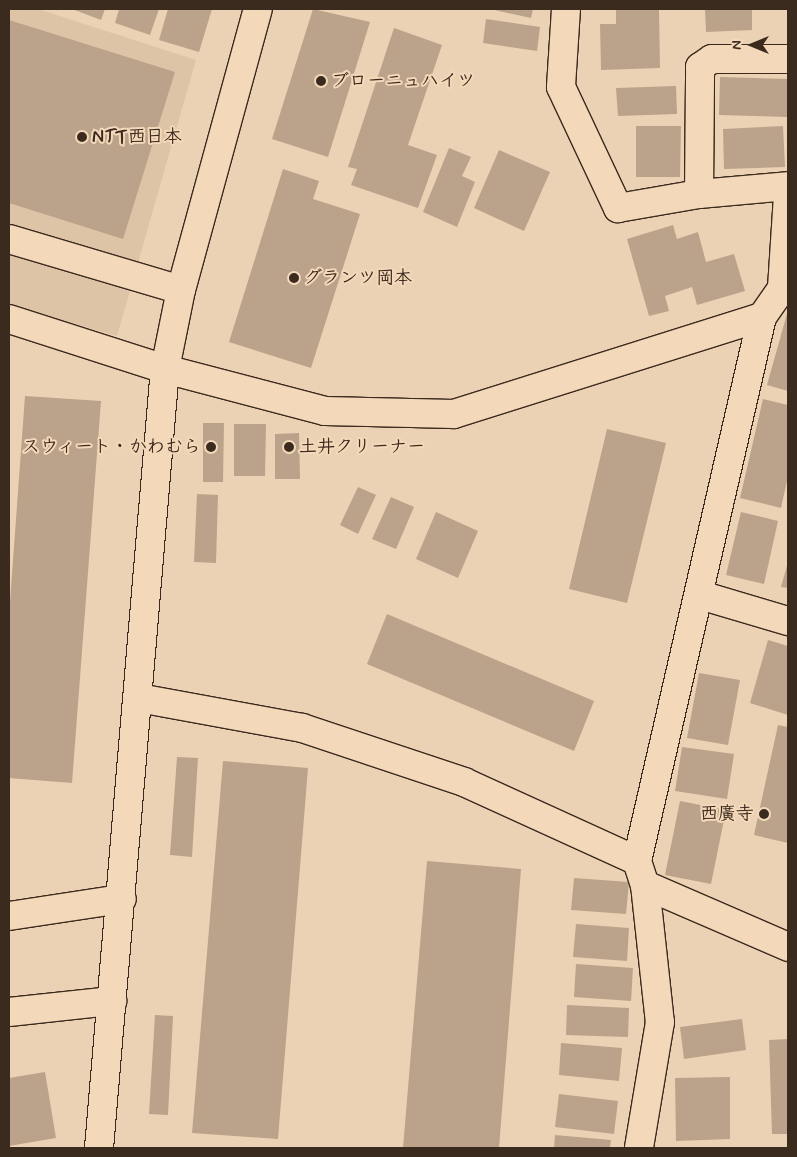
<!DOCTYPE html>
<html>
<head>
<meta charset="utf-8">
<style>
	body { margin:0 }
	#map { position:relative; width:797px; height:1157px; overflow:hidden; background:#ecd2b4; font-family:Mynerve,"Klee One",sans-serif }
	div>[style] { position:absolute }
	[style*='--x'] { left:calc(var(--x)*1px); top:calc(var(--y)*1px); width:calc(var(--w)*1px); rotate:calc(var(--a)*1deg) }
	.built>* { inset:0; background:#ddc4a7 }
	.building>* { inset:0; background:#baa38a }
	.roads { filter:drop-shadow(1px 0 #3b2a1e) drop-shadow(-1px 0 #3b2a1e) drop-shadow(0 1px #3b2a1e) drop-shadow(0 -1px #3b2a1e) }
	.minor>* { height:28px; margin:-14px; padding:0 14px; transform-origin:14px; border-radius:14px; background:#f3d9ba }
	.dots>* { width:14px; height:14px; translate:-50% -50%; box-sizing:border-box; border:2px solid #f3d9ba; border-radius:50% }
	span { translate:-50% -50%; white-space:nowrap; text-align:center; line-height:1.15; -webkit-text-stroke:4px #f3d9ba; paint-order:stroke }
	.poi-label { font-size:18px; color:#3b2a1e; font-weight:700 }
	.left { translate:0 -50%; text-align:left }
	.right { translate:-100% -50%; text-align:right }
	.frame { position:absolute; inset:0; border:10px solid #3b2a1e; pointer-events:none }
	.north { position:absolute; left:727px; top:20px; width:50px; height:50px; -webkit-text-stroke:4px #f3d9ba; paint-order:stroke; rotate:270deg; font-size:14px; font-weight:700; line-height:20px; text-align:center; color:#3b2a1e }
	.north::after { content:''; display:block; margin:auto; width:18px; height:22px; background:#3b2a1e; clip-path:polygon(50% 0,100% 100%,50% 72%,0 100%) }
</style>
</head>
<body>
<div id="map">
	<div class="built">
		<div style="clip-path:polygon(9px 9px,38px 9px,196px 60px,117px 336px,9px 305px)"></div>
	</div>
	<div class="building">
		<div style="clip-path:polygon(72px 9px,105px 9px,101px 20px)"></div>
		<div style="clip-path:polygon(119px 9px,159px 9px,150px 35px,115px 23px)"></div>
		<div style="clip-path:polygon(168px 9px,212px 9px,199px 52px,159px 40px)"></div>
		<div style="clip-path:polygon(313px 9px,370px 22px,328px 157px,272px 139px)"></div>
		<div style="clip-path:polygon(490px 9px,533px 9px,531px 18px)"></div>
		<div style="clip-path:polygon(616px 9px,659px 9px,660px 68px,601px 70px,600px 24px,616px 24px)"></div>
		<div style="clip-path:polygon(705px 9px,752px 9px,752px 30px,706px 32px)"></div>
		<div style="clip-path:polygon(486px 19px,540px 27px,537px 51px,483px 43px)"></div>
		<div style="clip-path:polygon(9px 20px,175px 72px,123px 239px,9px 203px)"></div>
		<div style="clip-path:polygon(394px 28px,442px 45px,408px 145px,437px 155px,418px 208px,351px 185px,357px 169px,348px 167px)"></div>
		<div style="clip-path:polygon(720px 77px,788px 79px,787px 117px,719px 115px)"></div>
		<div style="clip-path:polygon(676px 86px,677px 114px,618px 116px,616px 88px)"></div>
		<div style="clip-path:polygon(636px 126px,681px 126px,680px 177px,636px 177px)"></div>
		<div style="clip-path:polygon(783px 126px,785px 167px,724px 169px,723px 129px)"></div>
		<div style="clip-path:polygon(449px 148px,471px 157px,462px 176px,475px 182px,457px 227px,423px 212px)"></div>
		<div style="clip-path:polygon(499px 150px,550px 172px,524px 231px,474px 208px)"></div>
		<div style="clip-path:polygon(283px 169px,319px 181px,313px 199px,360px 214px,311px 368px,229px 342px)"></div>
		<div style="clip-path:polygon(673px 225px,677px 239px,698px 232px,706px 262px,734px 254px,745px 291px,697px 305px,692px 287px,665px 296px,669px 311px,649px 316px,627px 239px)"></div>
		<div style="clip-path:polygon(788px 310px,788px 391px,767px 385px)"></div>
		<div style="clip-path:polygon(25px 396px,101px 401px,72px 783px,9px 778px,9px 615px)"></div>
		<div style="clip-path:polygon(763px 399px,788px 405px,788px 476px,781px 508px,740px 498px)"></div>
		<div style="clip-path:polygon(203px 423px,224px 423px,223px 482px,203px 482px)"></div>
		<div style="clip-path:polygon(234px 424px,266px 424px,265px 476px,234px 476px)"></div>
		<div style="clip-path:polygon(607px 429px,666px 443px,627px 603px,569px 589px)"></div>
		<div style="clip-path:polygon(299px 433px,300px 479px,275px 479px,275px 434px)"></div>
		<div style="clip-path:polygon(358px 487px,376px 495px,358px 534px,340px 525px)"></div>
		<div style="clip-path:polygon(197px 494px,218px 495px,216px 563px,194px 562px)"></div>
		<div style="clip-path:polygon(391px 497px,414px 507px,396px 549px,372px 539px)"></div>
		<div style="clip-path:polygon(436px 512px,478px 531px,458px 578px,416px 559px)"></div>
		<div style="clip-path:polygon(741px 512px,778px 521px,764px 584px,726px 575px)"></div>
		<div style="clip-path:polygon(788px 562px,788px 588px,781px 587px)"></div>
		<div style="clip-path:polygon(387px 614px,594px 701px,574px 751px,367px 664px)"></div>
		<div style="clip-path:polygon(768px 640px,788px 646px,788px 715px,750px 703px)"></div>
		<div style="clip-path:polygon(699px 673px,740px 680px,728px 745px,687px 738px)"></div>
		<div style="clip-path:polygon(778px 725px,788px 727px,788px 843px,754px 835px)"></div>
		<div style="clip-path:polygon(682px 747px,734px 754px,727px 799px,675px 791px)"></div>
		<div style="clip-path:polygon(177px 757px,198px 758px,192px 857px,170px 855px)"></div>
		<div style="clip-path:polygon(223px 761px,308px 768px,278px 1139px,192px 1133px)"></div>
		<div style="clip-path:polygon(680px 801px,726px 810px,711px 884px,665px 875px)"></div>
		<div style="clip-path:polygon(427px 861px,521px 869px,499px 1148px,403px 1148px)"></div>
		<div style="clip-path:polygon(574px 878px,629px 882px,626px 914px,571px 910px)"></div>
		<div style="clip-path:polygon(576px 924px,629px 928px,627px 961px,573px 957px)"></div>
		<div style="clip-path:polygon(576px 964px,633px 968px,631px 1001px,574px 997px)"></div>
		<div style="clip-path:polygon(567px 1005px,629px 1008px,628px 1037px,566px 1035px)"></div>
		<div style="clip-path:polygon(155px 1015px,173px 1016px,168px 1115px,149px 1114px)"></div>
		<div style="clip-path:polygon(742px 1019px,746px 1050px,684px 1059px,680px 1027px)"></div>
		<div style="clip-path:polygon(788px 1039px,788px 1134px,772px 1134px,769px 1040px)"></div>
		<div style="clip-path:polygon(561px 1043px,622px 1048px,619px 1081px,559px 1075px)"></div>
		<div style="clip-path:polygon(45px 1072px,56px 1138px,9px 1146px,9px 1078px)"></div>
		<div style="clip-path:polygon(730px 1077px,730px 1139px,676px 1141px,675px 1078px)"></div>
		<div style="clip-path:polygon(559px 1094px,618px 1101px,614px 1134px,555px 1127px)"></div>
		<div style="clip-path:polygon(555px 1135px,611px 1140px,610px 1148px,554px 1148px)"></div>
	</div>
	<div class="roads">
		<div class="minor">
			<div style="--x:566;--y:9;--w:78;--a:93.7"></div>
			<div style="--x:561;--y:87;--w:134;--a:64.8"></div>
			<div style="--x:618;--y:208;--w:82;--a:-9.8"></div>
			<div style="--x:699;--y:194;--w:89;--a:-5.1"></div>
			<div style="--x:699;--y:194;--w:127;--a:-89.5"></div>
			<div style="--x:700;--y:67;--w:14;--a:-34"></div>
			<div style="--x:712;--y:59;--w:76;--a:0"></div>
			<div style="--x:9;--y:239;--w:179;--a:16.5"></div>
			<div style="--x:9;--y:319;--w:164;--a:17.8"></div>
			<div style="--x:165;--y:369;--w:165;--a:14.7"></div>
			<div style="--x:325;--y:411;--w:129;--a:1.3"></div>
			<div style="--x:454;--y:414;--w:323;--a:-17.5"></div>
			<div style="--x:700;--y:595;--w:92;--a:16.5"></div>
			<div style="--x:139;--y:698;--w:166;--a:10.4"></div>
			<div style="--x:302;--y:728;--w:171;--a:18.4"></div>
			<div style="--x:464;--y:782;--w:190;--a:24.5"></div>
			<div style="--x:637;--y:861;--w:25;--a:72"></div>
			<div style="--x:645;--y:885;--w:138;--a:83.8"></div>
			<div style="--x:660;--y:1022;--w:128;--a:99.5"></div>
			<div style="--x:637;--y:861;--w:558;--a:-77.06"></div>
			<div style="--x:762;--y:317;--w:35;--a:-55"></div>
			<div style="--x:782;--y:288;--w:94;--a:-86.3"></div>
			<div style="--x:645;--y:885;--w:156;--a:23.4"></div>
			<div style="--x:9;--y:916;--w:114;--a:-8.6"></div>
			<div style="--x:9;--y:1012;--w:104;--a:-6.1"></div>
			<div style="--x:99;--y:1148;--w:782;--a:-85.16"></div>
			<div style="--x:165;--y:369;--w:81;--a:-78.6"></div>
			<div style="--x:181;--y:290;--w:291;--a:-74.7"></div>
		</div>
	</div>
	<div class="dots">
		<div style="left:321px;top:81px;background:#3b2a1e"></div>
		<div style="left:82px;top:137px;background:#3b2a1e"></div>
		<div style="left:294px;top:278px;background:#3b2a1e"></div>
		<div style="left:211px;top:447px;background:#3b2a1e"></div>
		<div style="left:289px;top:447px;background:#3b2a1e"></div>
		<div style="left:764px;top:814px;background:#3b2a1e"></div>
	</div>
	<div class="poi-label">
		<span class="left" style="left:331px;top:81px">ブローニュハイツ</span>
		<span class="left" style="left:92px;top:137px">NTT西日本</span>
		<span class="left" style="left:304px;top:278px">グランツ岡本</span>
		<span class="right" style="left:201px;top:447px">スウィート・かわむら</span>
		<span class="left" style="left:299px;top:447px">土井クリーナー</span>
		<span class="right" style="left:754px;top:814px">西廣寺</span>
	</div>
	<div class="frame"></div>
	<div class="north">N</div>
</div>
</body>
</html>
